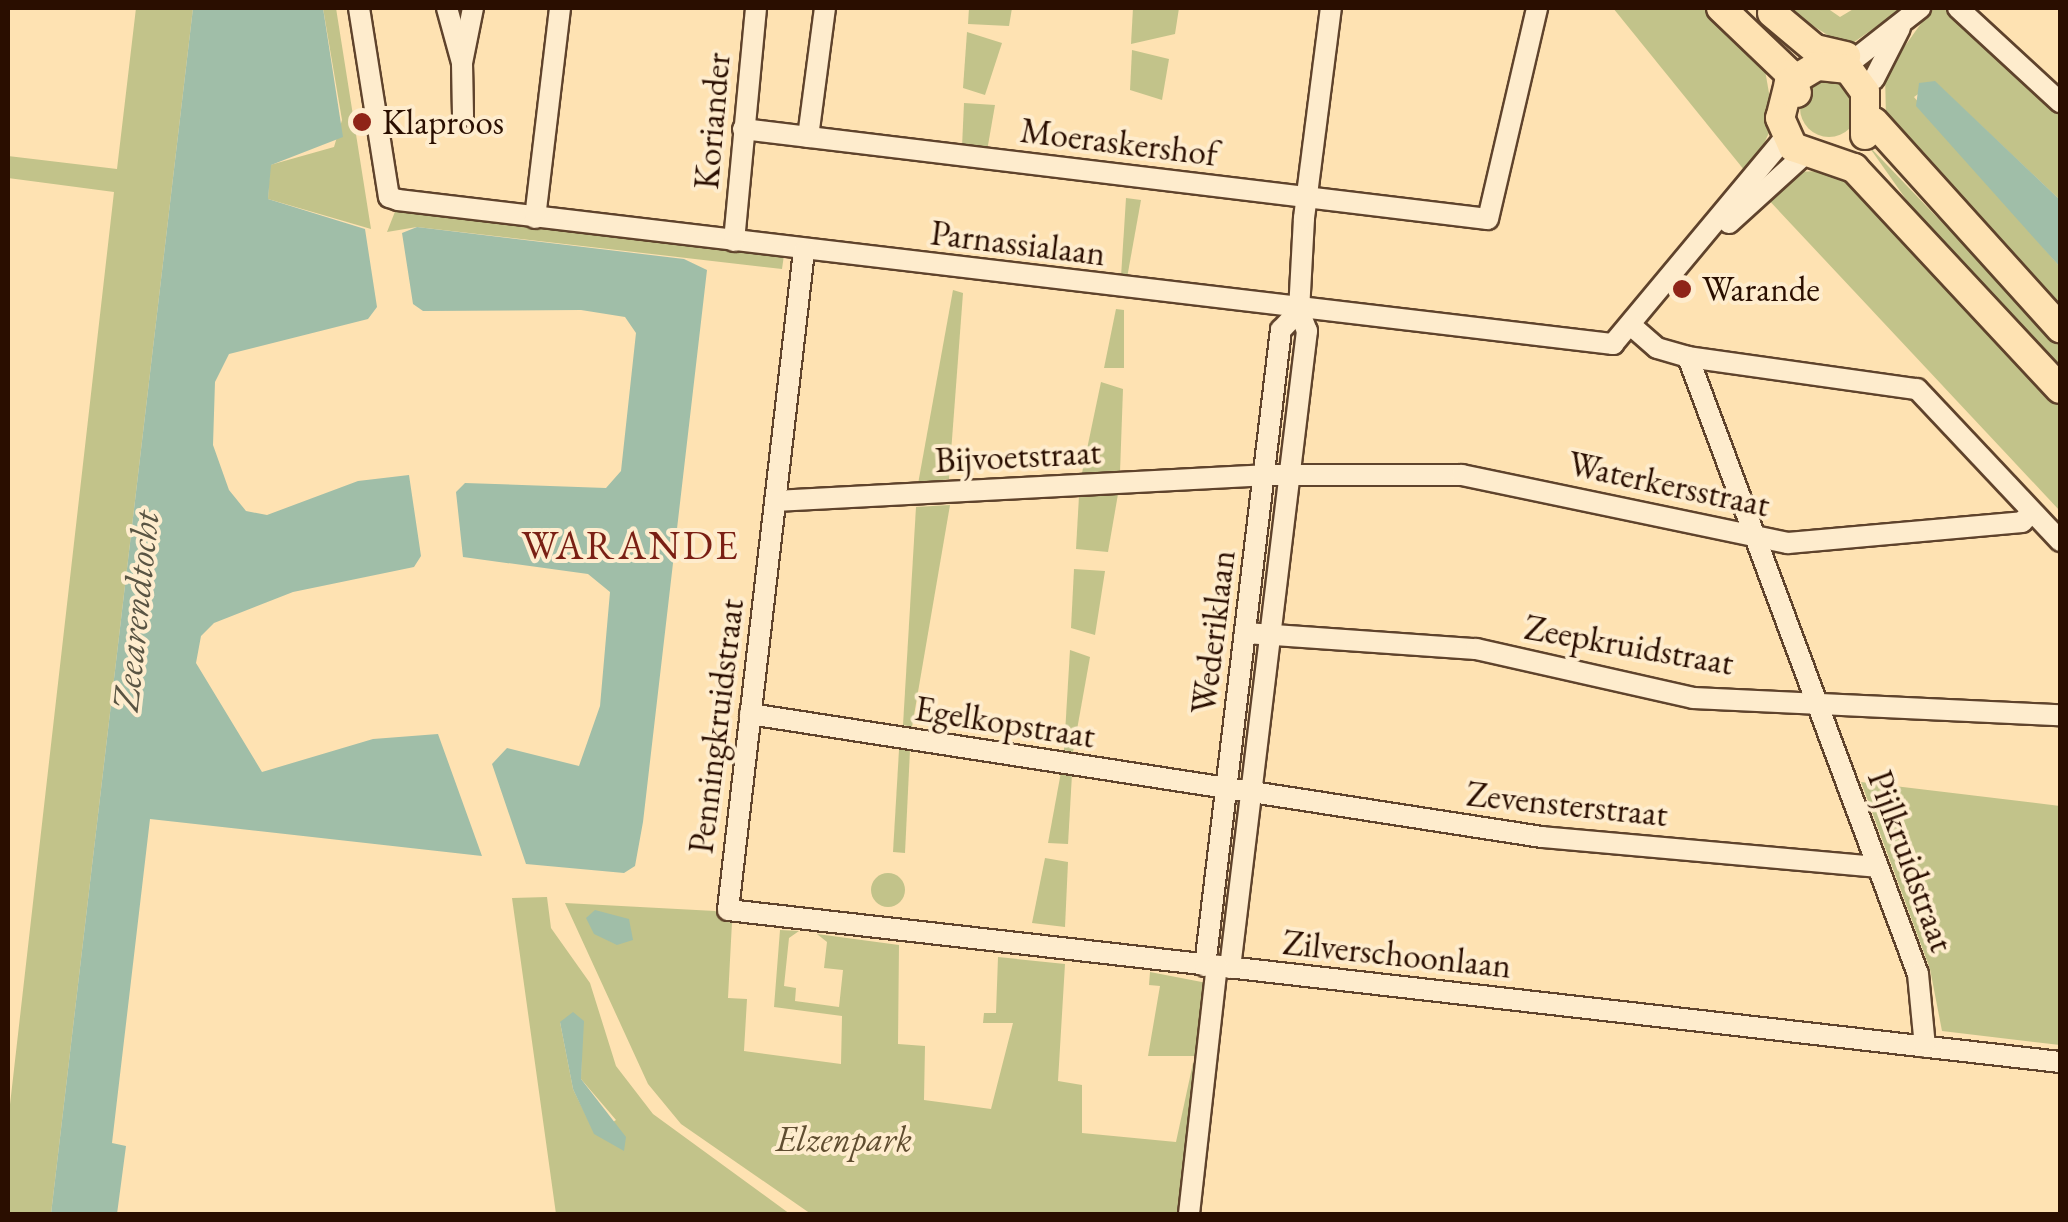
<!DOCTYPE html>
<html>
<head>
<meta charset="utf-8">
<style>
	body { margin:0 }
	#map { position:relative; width:2068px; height:1222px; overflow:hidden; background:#fee2b2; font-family:"EB Garamond",serif }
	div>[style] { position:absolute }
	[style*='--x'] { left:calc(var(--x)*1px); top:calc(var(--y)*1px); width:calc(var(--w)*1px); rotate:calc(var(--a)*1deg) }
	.green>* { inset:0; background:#c2c38a }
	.round { border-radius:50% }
	.water>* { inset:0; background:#a0bea8 }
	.roads { filter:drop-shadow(2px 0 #5f432c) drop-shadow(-2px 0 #5f432c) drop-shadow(0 2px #5f432c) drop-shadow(0 -2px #5f432c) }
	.minor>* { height:20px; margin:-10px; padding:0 10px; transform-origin:10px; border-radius:10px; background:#feeccd }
	.major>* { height:28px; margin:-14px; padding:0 14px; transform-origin:14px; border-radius:14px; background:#fee2b2 }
	.dots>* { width:28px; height:28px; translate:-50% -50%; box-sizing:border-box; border:5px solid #feeccd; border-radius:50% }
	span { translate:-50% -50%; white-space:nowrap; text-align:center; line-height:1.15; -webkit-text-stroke:8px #feeccd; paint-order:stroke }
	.street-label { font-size:35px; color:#2a0e00 }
	.poi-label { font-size:35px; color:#2a0e00 }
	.left { translate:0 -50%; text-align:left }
	.park-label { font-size:35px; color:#5f4d30; font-style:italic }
	.water-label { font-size:38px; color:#595443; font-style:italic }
	.quarter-label { font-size:40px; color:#7a1f14; letter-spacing:2.5px }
	.frame { position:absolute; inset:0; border:10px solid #2a0e00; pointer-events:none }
</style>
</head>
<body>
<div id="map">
	<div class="green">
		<div style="clip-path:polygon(136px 8px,193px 8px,51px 1214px,8px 1214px,8px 1122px,114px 192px,8px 178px,8px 156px,117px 169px)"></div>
		<div style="clip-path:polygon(323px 8px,336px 8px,371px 229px,268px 199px,270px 165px,334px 147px,342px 120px)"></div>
		<div style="clip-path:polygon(969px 8px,1012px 8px,1009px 26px,968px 24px)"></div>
		<div style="clip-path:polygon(1133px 8px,1179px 8px,1175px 34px,1131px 44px)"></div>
		<div style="clip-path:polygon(1613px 8px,1706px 8px,1765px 70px,1774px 122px,1749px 176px)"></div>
		<div style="clip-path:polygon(1784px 8px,1827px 8px,1840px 17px,1855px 8px,1903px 8px,1847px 47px)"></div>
		<div style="clip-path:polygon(1932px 8px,1946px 8px,2060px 111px,2060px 200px,1935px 82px,1914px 97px,2060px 267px,2060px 318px,1886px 118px,1885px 74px)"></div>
		<div style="clip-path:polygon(967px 32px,1002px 43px,985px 95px,963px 88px)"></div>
		<div style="clip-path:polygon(1132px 50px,1169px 59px,1162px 100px,1130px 90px)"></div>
		<div class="round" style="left:1800px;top:79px;width:58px;height:58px"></div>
		<div style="clip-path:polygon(964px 103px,995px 105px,987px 151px,962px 147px)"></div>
		<div style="clip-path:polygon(1867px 144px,2060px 346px,2060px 371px,1934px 239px)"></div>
		<div style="clip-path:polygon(1844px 170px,2060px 402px,2060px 511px,1764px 195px,1795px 172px)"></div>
		<div style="clip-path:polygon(1126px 198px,1141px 200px,1127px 278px,1121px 277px)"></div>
		<div style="clip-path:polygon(396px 209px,784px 255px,782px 269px,417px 227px,387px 232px)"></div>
		<div style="clip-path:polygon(953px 290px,963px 293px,949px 479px,918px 484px)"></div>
		<div style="clip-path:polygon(1116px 309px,1124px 310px,1124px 368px,1104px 368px)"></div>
		<div style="clip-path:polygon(1101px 382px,1123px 389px,1120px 472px,1082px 473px)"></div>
		<div style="clip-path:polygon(1118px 494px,1108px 552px,1076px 549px,1079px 496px)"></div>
		<div style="clip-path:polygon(950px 505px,912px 727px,903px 725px,916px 507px)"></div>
		<div style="clip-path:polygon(1074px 569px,1105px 571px,1095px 635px,1071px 628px)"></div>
		<div style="clip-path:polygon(1070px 650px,1090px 657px,1073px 752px,1064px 750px)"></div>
		<div style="clip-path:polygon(899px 750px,910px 750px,905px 853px,893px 852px)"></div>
		<div style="clip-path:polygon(1061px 772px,1072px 774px,1068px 844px,1048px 843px)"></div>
		<div style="clip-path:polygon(1861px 782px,2060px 806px,2060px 1045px,1942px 1031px,1930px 969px)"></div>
		<div style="clip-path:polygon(1045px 858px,1068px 862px,1065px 927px,1032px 923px)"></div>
		<div class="round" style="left:871px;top:873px;width:34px;height:34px"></div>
		<div style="clip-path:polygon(evenodd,547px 897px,551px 928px,590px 983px,616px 1066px,653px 1114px,790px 1214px,556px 1214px,512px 898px,547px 897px,560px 1022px,582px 1031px,581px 1079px,616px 1120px,595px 1134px,573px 1089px,560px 1022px)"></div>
		<div style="clip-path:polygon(565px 903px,715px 911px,732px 922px,728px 998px,747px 999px,744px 1051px,841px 1064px,842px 1016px,774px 1007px,780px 930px,799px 931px,789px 938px,784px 986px,796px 988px,795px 1001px,839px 1007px,843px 970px,824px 968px,827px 942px,817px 934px,899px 945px,898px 1044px,925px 1046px,924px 1100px,991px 1109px,1013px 1023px,983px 1023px,984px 1013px,996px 1013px,998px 957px,1065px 964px,1058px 1081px,1082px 1085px,1082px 1133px,1176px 1142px,1193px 1063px,1200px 1065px,1182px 1214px,811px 1214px,681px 1124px,648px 1084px)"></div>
		<div style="clip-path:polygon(1150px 972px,1207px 983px,1200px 1056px,1148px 1056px,1160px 986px,1149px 985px)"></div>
	</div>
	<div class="water">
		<div style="clip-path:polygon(193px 8px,323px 8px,343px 137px,271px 165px,268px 199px,365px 229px,377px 307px,368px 319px,229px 354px,215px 382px,213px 445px,229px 490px,246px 511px,267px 515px,358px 481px,409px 475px,421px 556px,414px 567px,293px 592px,214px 623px,201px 636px,196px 663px,262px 772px,373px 739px,438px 734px,482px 856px,150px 819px,112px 1143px,126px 1146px,117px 1214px,51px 1214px)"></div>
		<div style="clip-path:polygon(1935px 81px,2060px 200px,2060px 267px,1916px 106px,1919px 83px)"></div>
		<div style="clip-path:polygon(417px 227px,684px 259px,707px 270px,643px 822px,635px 866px,624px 873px,526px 864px,492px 764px,507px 748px,579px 766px,600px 706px,610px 592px,588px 574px,463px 557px,456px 492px,465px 483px,606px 488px,621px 471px,636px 333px,625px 317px,581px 310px,423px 311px,413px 304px,402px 233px)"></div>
		<div style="clip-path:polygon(595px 910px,629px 919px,633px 940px,617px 945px,594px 934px,586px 918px)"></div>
		<div style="clip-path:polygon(573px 1012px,584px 1021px,581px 1079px,626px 1137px,624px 1151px,594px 1134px,573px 1089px,560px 1022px)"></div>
	</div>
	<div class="roads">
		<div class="minor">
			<div style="--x:359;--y:8;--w:191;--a:81"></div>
			<div style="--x:389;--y:197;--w:9;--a:18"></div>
			<div style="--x:398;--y:200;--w:1224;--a:6.76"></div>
			<div style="--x:1613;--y:344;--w:271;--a:-50.2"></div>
			<div style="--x:447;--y:8;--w:57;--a:74.7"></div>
			<div style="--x:462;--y:63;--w:56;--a:-78.7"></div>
			<div style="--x:1958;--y:8;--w:139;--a:42.7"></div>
			<div style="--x:1855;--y:59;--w:83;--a:-38.1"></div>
			<div style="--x:462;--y:63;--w:53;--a:88.9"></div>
			<div style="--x:1874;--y:79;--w:57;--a:-63"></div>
			<div style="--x:743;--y:129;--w:750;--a:6.89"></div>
			<div style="--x:1488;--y:219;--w:217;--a:-76.9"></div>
			<div style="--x:808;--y:137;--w:130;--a:-82.5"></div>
			<div style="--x:535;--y:218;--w:211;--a:-83.2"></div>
			<div style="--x:1729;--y:223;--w:101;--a:-42.2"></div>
			<div style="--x:734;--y:241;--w:234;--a:-84.6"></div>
			<div style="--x:804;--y:251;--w:663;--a:96.58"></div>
			<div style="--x:728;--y:910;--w:1341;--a:6.51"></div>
			<div style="--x:1634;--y:328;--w:30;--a:41"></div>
			<div style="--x:1657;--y:348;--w:32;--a:16"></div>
			<div style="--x:1688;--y:357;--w:231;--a:8"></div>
			<div style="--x:1917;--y:389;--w:209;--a:46.7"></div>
			<div style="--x:1688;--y:357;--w:658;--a:69.56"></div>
			<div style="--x:1918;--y:974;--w:73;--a:84.5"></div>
			<div style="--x:775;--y:501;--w:490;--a:-3"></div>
			<div style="--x:1264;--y:475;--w:198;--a:0"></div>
			<div style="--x:1462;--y:475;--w:333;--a:11.8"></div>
			<div style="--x:1788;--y:543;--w:235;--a:-5.1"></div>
			<div style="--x:2022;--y:522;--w:14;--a:-45"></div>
			<div style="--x:1245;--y:633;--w:232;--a:4"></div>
			<div style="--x:1476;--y:649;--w:222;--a:12.7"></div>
			<div style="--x:1693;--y:698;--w:367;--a:2.7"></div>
			<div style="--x:750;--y:714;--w:801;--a:8.83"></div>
			<div style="--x:1542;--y:837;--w:337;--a:5.1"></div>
			<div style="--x:1205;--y:966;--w:641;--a:-83.19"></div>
			<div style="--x:1281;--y:330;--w:26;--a:-47"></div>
			<div style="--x:1230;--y:968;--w:642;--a:-83.11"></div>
			<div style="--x:1307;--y:331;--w:22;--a:-112"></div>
			<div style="--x:1299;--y:311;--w:93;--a:-86.9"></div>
			<div style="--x:1304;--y:218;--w:212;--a:-82.7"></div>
			<div style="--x:1189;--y:1214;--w:250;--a:-83.6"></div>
		</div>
		<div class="major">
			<div style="--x:1721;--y:8;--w:95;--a:43.7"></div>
			<div style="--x:1790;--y:74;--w:20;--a:70"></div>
			<div style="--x:1772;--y:13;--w:56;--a:39.9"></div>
			<div style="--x:1815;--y:49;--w:32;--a:13"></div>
			<div style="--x:1874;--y:122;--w:278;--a:47.9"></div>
			<div style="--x:1865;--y:135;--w:43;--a:-90"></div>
			<div style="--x:1865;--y:92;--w:29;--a:-126"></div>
			<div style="--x:1848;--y:69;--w:31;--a:-174"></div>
			<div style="--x:1817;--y:66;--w:33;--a:149"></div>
			<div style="--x:1789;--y:83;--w:36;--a:104"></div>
			<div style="--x:1780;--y:118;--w:32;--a:66"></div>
			<div style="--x:1793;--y:147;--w:65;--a:19"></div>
			<div style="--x:1854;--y:168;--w:302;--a:47"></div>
		</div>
	</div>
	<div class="dots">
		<div style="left:362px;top:122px;background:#8f2418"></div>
		<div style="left:1682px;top:289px;background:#8f2418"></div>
	</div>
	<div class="street-label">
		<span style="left:712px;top:121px;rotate:-85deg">Koriander</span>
		<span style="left:1119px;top:142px;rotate:7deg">Moeraskershof</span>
		<span style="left:1018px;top:243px;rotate:7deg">Parnassialaan</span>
		<span style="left:1018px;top:456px;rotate:-3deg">Bijvoetstraat</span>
		<span style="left:1669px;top:484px;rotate:12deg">Waterkersstraat</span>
		<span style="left:1213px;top:632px;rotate:-83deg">Wederiklaan</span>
		<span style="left:1629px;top:645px;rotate:10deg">Zeepkruidstraat</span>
		<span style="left:1005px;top:722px;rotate:9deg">Egelkopstraat</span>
		<span style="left:716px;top:726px;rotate:-83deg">Penningkruidstraat</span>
		<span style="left:1567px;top:804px;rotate:6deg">Zevensterstraat</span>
		<span style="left:1911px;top:861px;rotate:70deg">Pijlkruidstraat</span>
		<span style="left:1397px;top:954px;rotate:6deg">Zilverschoonlaan</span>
	</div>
	<div class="poi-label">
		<span class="left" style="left:382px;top:122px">Klaproos</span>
		<span class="left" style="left:1702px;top:289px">Warande</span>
	</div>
	<div class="park-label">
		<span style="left:844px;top:1139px">Elzenpark</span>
	</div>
	<div class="water-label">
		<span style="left:135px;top:611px;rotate:-84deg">Zeearendtocht</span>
	</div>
	<div class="quarter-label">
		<span style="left:631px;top:545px">WARANDE</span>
	</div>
	<div class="frame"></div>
</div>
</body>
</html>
